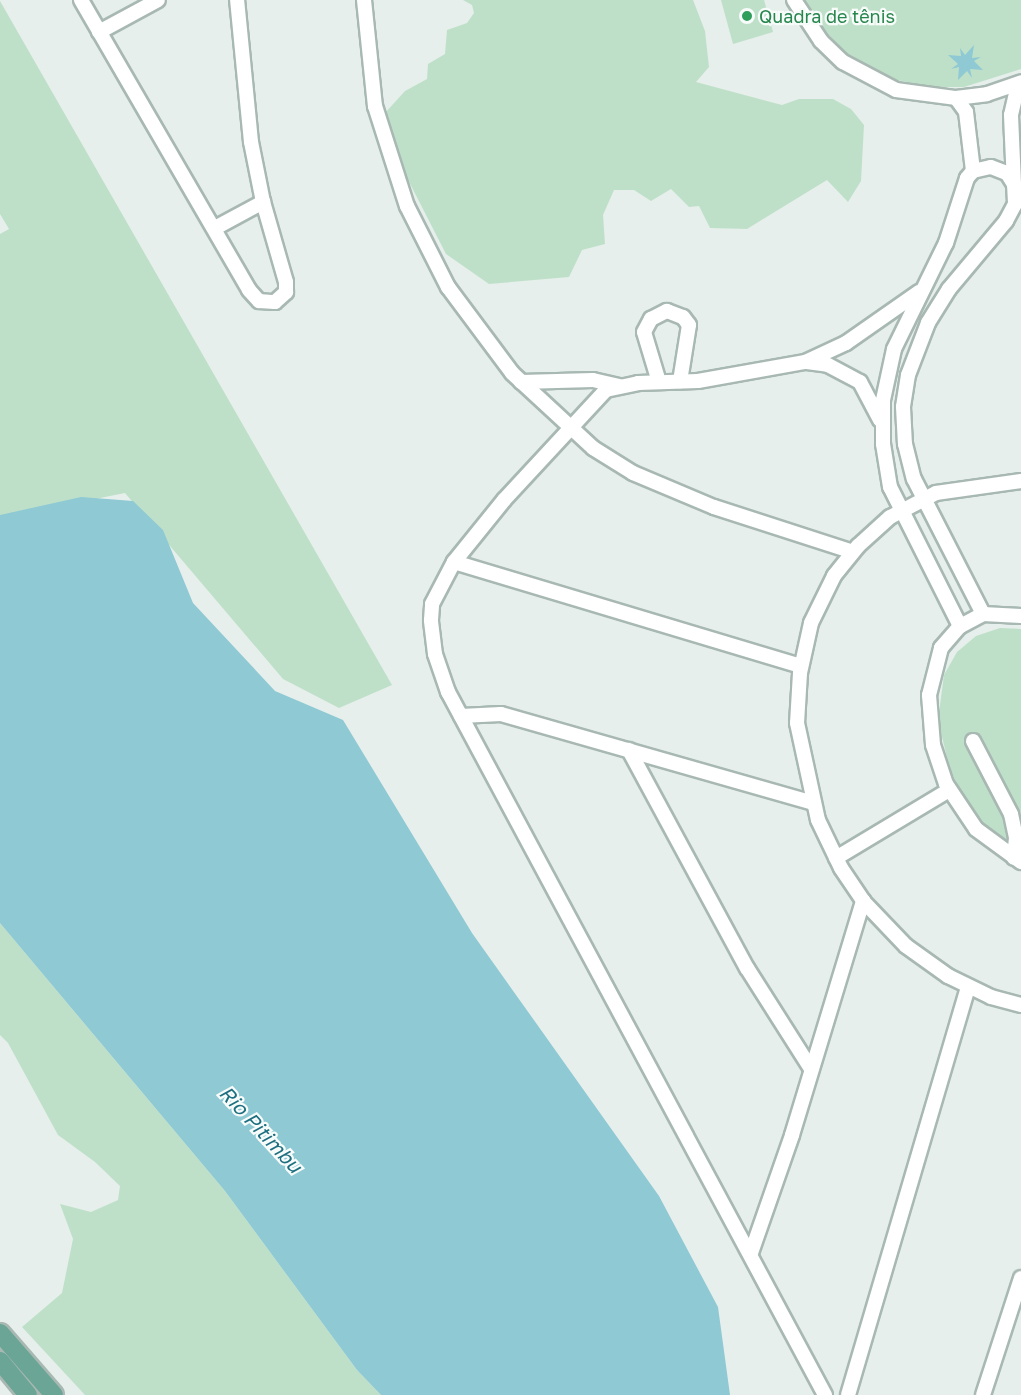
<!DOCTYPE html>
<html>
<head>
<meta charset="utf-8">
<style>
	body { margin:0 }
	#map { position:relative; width:1021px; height:1395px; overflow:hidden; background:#e6efeb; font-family:"Golos Text",sans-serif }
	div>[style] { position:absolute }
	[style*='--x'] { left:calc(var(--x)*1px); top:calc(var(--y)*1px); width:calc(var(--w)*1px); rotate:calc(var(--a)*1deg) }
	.green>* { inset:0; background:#bfe0c8 }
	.water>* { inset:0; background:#8ec9d4 }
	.roads { filter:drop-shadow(2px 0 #a8b8b2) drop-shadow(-2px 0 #a8b8b2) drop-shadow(0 2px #a8b8b2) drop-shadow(0 -2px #a8b8b2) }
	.street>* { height:14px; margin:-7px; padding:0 7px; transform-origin:7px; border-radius:7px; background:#fff }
	.primary>* { height:18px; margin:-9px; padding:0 9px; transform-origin:9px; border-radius:9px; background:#6aa596 }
	.dots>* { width:16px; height:16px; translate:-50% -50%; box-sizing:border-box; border:3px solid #f7fbf9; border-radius:50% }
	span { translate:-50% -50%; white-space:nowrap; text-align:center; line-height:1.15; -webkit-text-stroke:4.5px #f7fbf9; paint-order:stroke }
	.leisure-label { font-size:18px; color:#27864d }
	.left { translate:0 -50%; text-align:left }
	.water-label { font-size:20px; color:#1c6f80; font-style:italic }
</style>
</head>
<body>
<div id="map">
	<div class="green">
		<div style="clip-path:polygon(463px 0,693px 0,705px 31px,709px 67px,696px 82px,782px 105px,799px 99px,833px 99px,851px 109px,864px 125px,861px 181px,848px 202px,827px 180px,747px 229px,710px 228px,699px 206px,689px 207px,671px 189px,651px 201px,634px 190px,614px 190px,603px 215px,605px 244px,582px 250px,569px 277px,489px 284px,446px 254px,403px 170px,385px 113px,405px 91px,427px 79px,428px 64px,445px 54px,447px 30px,467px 23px,474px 13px,472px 5px)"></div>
		<div style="clip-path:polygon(721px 0,764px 0,773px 32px,733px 44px)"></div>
		<div style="clip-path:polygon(804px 0,1021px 0,1021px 69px,964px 87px,928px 87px,893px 79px,846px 53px,821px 27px)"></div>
		<div style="clip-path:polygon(0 1px,392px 685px,339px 708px,283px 679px,125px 493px,0 518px,0 234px,9px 229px,0 214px)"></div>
		<div style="clip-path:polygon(1000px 628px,1021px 629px,1021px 853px,988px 828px,966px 801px,950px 770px,938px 720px,944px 675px,957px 652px,976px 636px)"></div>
		<div style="clip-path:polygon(0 923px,225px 1191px,357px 1370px,381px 1395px,85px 1395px,22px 1327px,62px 1293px,73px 1239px,60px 1204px,91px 1212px,118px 1200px,120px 1186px,95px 1162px,58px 1135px,8px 1043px,0 1035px)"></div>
	</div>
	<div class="water">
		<div style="clip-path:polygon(974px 45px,972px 58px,981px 57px,974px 61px,983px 70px,970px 69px,972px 78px,967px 71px,958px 80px,959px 67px,951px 69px,958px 64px,948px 55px,961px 56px,960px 48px,965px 55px)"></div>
		<div style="clip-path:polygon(81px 497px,133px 501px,163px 530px,193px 603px,275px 691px,343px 720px,472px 933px,659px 1196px,718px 1307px,730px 1395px,381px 1395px,357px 1370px,225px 1191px,0 923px,0 515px)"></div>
	</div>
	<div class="roads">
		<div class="street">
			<div style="--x:81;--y:0;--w:335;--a:59.9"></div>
			<div style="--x:249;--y:290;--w:15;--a:48"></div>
			<div style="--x:259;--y:301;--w:16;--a:4"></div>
			<div style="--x:275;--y:302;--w:15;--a:-42"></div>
			<div style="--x:286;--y:292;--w:10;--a:-90"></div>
			<div style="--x:286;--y:282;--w:83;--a:-106"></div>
			<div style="--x:263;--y:202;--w:61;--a:-101.3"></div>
			<div style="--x:251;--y:142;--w:143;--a:-95.6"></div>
			<div style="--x:364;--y:0;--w:107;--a:84.1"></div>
			<div style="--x:375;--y:106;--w:105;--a:72.3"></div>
			<div style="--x:407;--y:206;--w:91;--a:63.2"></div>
			<div style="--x:448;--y:287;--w:107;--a:53.3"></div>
			<div style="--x:512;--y:373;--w:110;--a:42.8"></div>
			<div style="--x:593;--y:448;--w:47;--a:32"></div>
			<div style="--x:633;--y:473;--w:88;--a:22.8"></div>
			<div style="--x:714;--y:507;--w:146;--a:17.9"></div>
			<div style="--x:794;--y:0;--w:49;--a:56.6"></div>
			<div style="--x:821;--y:41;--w:30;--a:44"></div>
			<div style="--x:843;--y:62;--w:60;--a:27.8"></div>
			<div style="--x:896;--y:90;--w:61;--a:7.6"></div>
			<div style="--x:956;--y:98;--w:31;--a:-7"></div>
			<div style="--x:987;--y:94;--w:36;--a:-19"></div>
			<div style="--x:99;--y:32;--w:67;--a:-28.5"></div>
			<div style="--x:956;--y:98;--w:17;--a:54"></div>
			<div style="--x:966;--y:112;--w:59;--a:83.2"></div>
			<div style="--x:1014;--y:184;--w:69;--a:-92.5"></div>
			<div style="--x:1011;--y:115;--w:32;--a:-77"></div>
			<div style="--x:215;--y:228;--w:55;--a:-28.4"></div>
			<div style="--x:807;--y:362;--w:21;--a:8"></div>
			<div style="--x:828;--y:365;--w:36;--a:28"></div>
			<div style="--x:860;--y:382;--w:43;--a:62.2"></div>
			<div style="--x:521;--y:382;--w:72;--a:-1.6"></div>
			<div style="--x:593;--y:380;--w:27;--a:13"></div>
			<div style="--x:659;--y:382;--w:52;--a:-106.7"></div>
			<div style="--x:644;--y:332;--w:15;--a:-62"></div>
			<div style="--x:651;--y:319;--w:18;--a:-27"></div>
			<div style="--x:667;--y:311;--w:17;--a:21"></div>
			<div style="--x:683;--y:317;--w:10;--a:53"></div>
			<div style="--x:689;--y:325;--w:57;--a:99.1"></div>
			<div style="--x:1021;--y:481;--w:86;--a:172"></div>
			<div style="--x:936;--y:493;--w:52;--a:152.4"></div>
			<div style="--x:890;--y:517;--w:43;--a:137.8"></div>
			<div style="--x:858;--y:546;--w:38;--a:129"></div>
			<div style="--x:834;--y:576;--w:52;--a:116.1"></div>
			<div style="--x:811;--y:623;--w:51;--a:102.4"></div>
			<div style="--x:800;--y:673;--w:50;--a:93.4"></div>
			<div style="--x:797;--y:723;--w:99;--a:77.8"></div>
			<div style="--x:818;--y:820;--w:53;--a:64.4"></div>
			<div style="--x:841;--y:868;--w:40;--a:56"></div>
			<div style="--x:863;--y:901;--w:62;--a:46.3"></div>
			<div style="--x:906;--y:946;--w:52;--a:35.5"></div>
			<div style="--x:948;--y:976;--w:48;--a:26"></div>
			<div style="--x:991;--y:997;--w:31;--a:15"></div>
			<div style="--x:454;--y:562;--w:362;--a:16.7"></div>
			<div style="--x:1021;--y:616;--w:38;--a:-177"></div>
			<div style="--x:983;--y:614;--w:26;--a:152"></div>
			<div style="--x:960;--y:626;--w:29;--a:131"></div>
			<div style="--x:941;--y:648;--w:49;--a:104.3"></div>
			<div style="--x:929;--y:695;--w:50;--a:85.4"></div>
			<div style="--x:933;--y:745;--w:41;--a:71.6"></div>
			<div style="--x:946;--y:784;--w:54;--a:56.3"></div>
			<div style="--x:976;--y:829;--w:56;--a:36.3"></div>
			<div style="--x:960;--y:626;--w:156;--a:-116.7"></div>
			<div style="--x:890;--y:487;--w:44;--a:-99.2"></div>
			<div style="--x:883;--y:444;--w:44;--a:-90"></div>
			<div style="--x:883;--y:400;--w:52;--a:-77.8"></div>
			<div style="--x:894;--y:349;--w:118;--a:-63.9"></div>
			<div style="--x:946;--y:243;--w:68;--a:-72.1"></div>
			<div style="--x:967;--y:178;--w:9;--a:-49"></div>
			<div style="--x:973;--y:171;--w:18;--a:-13"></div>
			<div style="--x:991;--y:167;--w:17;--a:21"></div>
			<div style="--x:1007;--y:173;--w:13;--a:58"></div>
			<div style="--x:1014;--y:184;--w:20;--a:87"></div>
			<div style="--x:1015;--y:204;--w:19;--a:118"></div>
			<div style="--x:1006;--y:221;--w:89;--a:130"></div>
			<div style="--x:949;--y:289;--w:40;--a:122"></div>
			<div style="--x:928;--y:323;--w:56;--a:111"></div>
			<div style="--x:908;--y:375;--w:32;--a:99"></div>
			<div style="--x:903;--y:407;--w:37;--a:87"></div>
			<div style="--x:905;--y:444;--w:36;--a:76"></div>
			<div style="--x:914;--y:479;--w:152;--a:62.9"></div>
			<div style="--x:461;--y:716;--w:40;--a:-2.9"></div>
			<div style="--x:501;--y:714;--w:324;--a:15.9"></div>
			<div style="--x:973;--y:741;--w:82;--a:62.5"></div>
			<div style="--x:1011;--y:814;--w:25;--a:78"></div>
			<div style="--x:1016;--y:838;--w:20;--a:96"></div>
			<div style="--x:629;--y:750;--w:248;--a:61.6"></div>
			<div style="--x:747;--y:968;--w:120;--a:57.6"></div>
			<div style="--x:836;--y:858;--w:132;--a:-31"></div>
			<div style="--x:751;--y:1253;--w:125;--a:-70.8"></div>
			<div style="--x:792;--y:1135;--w:245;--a:-73.1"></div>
			<div style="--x:825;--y:1395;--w:798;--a:-118.2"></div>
			<div style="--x:448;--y:692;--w:40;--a:-108.9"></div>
			<div style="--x:435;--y:654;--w:34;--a:-97"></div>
			<div style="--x:431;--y:620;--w:16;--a:-86"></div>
			<div style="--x:432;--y:604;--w:47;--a:-62.4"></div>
			<div style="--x:454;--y:562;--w:80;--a:-51.1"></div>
			<div style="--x:504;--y:500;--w:150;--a:-47.2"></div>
			<div style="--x:606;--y:390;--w:33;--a:-12"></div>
			<div style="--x:638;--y:383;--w:60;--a:-1.9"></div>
			<div style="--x:698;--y:381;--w:109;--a:-10.1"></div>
			<div style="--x:805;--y:362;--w:45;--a:-24.9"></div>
			<div style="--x:846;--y:343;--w:89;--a:-34.9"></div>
			<div style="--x:848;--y:1395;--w:425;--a:-73.6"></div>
			<div style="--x:983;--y:1395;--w:123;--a:-72"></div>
		</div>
		<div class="primary">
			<div style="--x:0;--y:1333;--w:82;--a:48.9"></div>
			<div style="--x:0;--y:1361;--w:44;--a:50.5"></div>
		</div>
	</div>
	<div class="dots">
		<div style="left:747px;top:16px;background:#2e9e5b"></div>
	</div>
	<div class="leisure-label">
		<span class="left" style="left:759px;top:16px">Quadra de tênis</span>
	</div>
	<div class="water-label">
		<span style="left:261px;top:1129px;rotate:47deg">Rio Pitimbu</span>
	</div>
</div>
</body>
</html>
